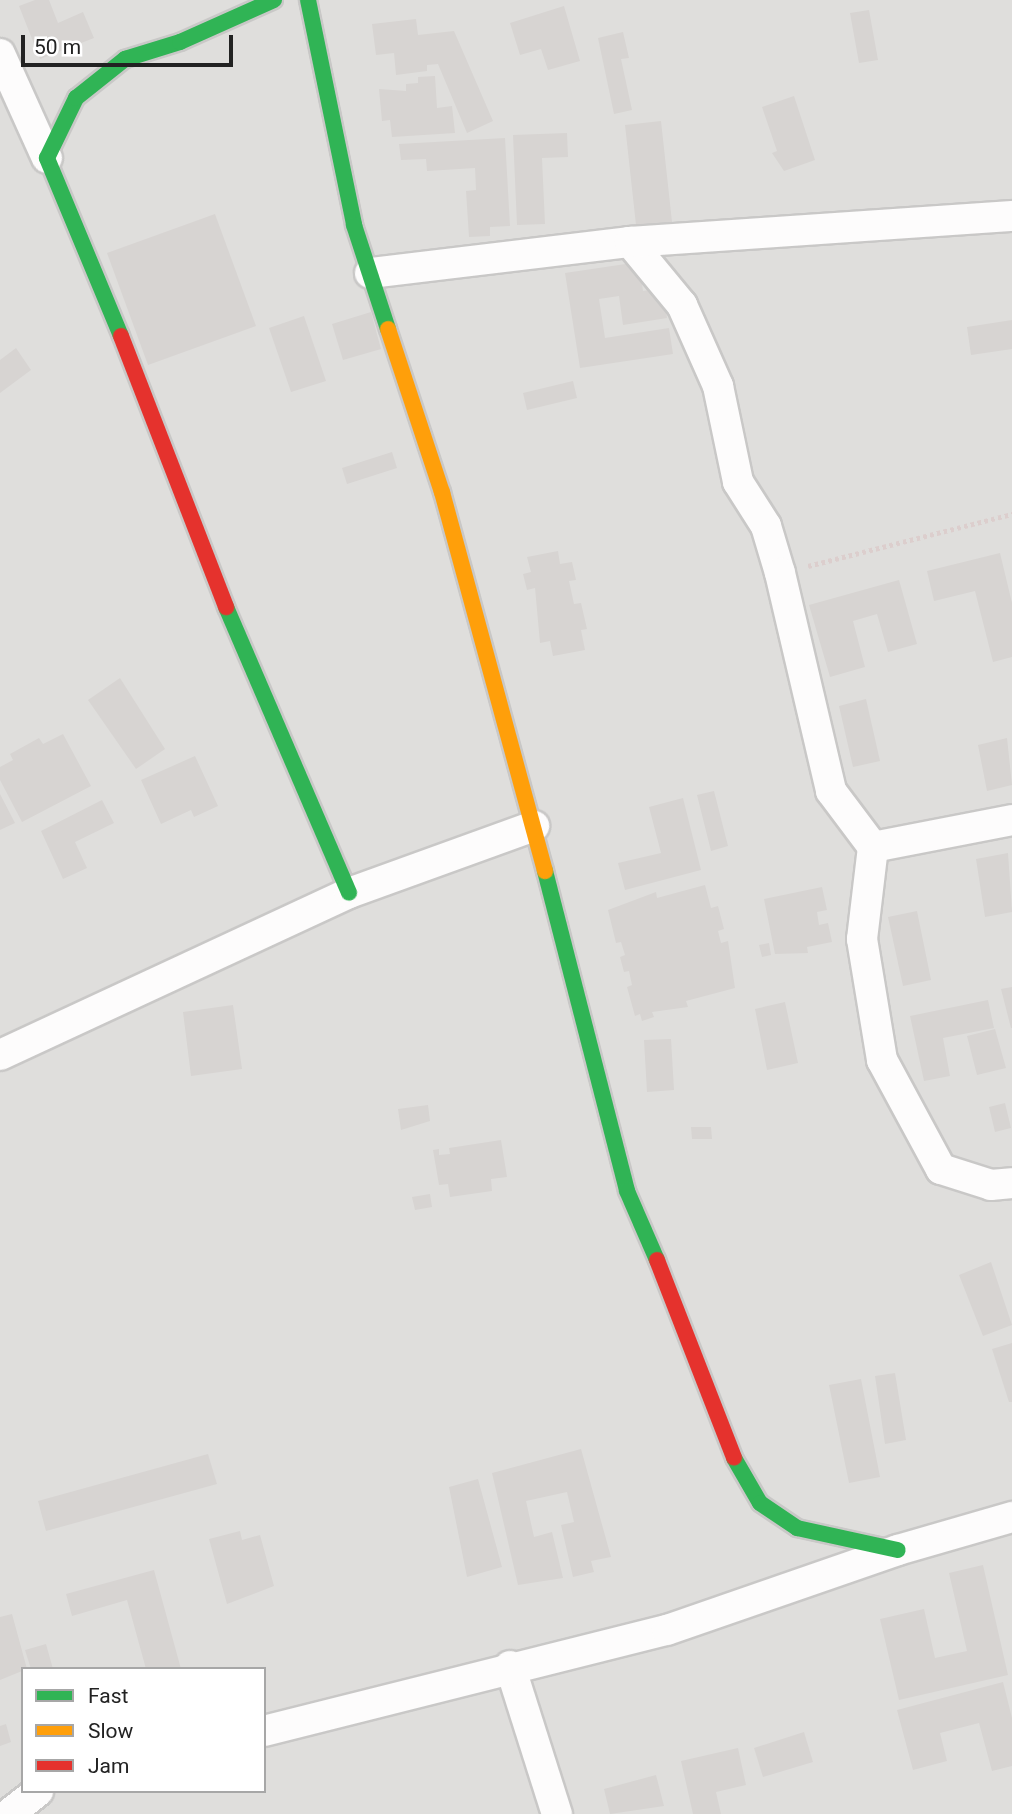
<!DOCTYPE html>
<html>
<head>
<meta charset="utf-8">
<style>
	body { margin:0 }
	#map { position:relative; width:1012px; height:1814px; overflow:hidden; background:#f0eeeb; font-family:Roboto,sans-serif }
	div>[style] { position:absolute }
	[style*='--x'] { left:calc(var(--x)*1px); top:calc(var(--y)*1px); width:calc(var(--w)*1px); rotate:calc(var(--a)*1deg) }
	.residential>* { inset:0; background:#dfdedc }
	.building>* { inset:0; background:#d7d4d2 }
	.path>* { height:4.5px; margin-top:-2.25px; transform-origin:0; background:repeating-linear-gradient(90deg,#dccecd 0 3.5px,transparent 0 7px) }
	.roads { filter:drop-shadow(2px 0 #c9c8c7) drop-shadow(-2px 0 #c9c8c7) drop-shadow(0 2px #c9c8c7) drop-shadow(0 -2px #c9c8c7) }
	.street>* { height:30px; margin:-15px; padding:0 15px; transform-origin:15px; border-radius:15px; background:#fdfcfc }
	.fast>* { height:16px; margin:-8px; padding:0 8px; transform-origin:8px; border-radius:8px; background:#30b455 }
	.slow>* { height:16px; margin:-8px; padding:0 8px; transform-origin:8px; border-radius:8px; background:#ff9f0a }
	.jam>* { height:16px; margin:-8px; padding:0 8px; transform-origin:8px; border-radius:8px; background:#e5322d }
	span { translate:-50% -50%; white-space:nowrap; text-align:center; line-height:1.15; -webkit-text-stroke:6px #fff; paint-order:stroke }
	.legend { position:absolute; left:21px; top:1667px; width:245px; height:126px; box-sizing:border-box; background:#fff; border:2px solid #a7a7a7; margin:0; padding:9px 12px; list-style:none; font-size:21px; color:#222 }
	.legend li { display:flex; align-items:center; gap:14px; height:35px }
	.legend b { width:35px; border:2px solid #a7a7a7 }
	.scale { position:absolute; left:21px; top:35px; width:212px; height:32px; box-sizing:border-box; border:4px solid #222; border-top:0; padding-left:9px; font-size:21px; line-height:24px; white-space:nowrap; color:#222; -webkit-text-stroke:5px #fff; paint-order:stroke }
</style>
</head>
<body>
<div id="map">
	<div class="residential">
		<div style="clip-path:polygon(evenodd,0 0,1012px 0,1012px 1814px,0 1814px,0 0,23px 1669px,264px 1669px,264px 1791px,23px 1791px,23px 1669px)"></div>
	</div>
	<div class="building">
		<div style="clip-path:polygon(35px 0,49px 0,58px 23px,83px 12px,94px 38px,40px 59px,19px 6px)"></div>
		<div style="clip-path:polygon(564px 6px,580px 61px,548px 70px,541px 49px,520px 55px,510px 23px)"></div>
		<div style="clip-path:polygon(869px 10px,878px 60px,859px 63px,850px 13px)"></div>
		<div style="clip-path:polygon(416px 19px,418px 35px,454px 31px,493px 121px,467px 133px,438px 64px,427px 65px,427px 71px,396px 75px,394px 53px,376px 55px,372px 24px)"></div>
		<div style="clip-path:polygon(623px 32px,629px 58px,621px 59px,632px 110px,614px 114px,598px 38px)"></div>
		<div style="clip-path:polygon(435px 76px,437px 108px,452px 106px,455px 133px,392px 137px,390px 120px,382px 121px,379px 89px,406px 91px,406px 84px,418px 83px,418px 77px)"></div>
		<div style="clip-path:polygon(794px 96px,815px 160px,784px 171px,772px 153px,777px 151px,762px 107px)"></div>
		<div style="clip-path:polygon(661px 121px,672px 222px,636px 225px,625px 125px)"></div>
		<div style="clip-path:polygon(567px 133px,568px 157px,542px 158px,545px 224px,517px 225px,513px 135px)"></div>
		<div style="clip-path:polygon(505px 138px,510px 226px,490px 227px,490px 236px,469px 237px,466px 191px,476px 190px,475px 168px,427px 171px,426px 159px,401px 160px,399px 144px)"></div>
		<div style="clip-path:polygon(215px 214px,256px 326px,148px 365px,107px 253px)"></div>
		<div style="clip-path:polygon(639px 262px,643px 291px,663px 288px,667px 318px,623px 325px,619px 296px,599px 299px,605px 338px,669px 328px,673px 354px,580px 368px,565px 273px)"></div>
		<div style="clip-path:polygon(371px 312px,381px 349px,343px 360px,332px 324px)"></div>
		<div style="clip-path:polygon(304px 316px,326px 381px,291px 392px,269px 328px)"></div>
		<div style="clip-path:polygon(1012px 320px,1012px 349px,971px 355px,967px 327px)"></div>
		<div style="clip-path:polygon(16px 348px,31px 370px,0 393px,0 360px)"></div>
		<div style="clip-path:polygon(573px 381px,577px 398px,527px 410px,523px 393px)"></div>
		<div style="clip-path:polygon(392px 452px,397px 468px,347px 484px,342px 468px)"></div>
		<div style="clip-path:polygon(558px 551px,560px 564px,572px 562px,576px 580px,569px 581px,574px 604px,581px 603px,587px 629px,581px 630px,585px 650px,553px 656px,550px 641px,540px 643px,535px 588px,527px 590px,523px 574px,531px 572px,527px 557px)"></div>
		<div style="clip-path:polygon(1000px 553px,1012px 603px,1012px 657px,993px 662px,975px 591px,934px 601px,927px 571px)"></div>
		<div style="clip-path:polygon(899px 580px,917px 644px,888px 652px,877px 614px,853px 621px,865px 667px,830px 677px,809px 605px)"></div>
		<div style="clip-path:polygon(120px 678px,165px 749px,136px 769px,88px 700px)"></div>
		<div style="clip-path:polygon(866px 699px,880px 761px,853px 767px,839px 706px)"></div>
		<div style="clip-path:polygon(63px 734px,91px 786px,22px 822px,0 780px,0 767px,13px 760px,10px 754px,39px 738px,43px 744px)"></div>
		<div style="clip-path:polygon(1007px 738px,1012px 785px,987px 791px,978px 745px)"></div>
		<div style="clip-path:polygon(195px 756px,218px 806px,194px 817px,191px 810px,161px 824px,141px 780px)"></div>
		<div style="clip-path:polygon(714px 791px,728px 846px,711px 851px,697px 795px)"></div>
		<div style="clip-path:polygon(0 794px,15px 823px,0 830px)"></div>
		<div style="clip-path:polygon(683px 798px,701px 870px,625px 890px,618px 863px,661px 853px,649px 807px)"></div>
		<div style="clip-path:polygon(102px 800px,114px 823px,75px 842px,87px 868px,63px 879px,41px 831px)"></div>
		<div style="clip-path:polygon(1008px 853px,1012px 912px,985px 917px,976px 859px)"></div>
		<div style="clip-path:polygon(705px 885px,711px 908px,718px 906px,724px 929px,718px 931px,721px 943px,728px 941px,735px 988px,686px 1001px,688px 1007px,652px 1012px,654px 1017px,642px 1021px,640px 1014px,635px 1016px,627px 987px,632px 985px,629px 971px,624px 972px,620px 957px,625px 955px,621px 942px,616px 943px,608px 910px,656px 892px,657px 898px)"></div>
		<div style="clip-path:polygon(822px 887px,827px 910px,817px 912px,819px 925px,828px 923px,832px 942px,807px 947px,808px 953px,775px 954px,764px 899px)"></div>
		<div style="clip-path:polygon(917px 911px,931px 980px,903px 986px,888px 917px)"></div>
		<div style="clip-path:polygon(769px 943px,771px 955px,762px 957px,759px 945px)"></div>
		<div style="clip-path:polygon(1012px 987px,1012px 1028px,1011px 1028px,1001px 989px)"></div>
		<div style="clip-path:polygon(988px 1000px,994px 1028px,943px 1038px,950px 1076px,924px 1081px,910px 1016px)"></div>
		<div style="clip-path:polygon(785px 1002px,798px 1063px,767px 1070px,755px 1009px)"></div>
		<div style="clip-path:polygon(233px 1005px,242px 1069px,191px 1076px,183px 1012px)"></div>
		<div style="clip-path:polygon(995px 1029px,1006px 1068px,977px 1075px,967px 1036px)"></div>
		<div style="clip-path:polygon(671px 1039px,674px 1090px,647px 1092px,644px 1040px)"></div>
		<div style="clip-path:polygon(1005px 1103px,1011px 1128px,995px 1132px,989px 1107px)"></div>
		<div style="clip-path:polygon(428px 1105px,430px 1121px,401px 1130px,398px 1109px)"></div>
		<div style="clip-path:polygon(691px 1127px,711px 1127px,712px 1139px,692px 1139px)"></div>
		<div style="clip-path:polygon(501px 1140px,507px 1177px,491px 1179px,492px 1191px,450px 1197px,448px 1184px,439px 1185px,433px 1150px,439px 1149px,439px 1155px,450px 1154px,449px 1148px)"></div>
		<div style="clip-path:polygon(430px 1194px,432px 1207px,415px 1210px,412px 1197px)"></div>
		<div style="clip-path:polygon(991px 1262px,1012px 1325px,983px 1336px,959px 1275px)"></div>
		<div style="clip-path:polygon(1012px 1343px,1012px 1402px,1009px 1402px,992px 1349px)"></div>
		<div style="clip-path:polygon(895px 1373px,906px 1440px,885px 1444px,875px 1376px)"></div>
		<div style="clip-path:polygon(861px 1379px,880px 1477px,849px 1483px,829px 1385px)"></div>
		<div style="clip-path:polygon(581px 1449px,611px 1557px,591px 1561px,594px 1572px,573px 1577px,561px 1525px,574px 1522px,567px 1492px,526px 1501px,534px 1537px,552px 1532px,563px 1578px,518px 1585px,492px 1473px)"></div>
		<div style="clip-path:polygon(208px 1454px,217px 1484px,46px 1531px,38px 1501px)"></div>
		<div style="clip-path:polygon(478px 1479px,502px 1567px,467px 1577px,449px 1487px)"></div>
		<div style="clip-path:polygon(240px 1531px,242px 1540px,260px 1535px,274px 1586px,227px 1604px,209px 1539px)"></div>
		<div style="clip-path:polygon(983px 1565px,1008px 1675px,899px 1700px,880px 1619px,924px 1609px,935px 1658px,967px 1651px,949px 1573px)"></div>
		<div style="clip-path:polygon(154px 1570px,181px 1669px,146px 1669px,127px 1600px,72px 1616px,66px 1594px)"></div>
		<div style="clip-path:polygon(12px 1614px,27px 1669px,0 1680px,0 1617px)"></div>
		<div style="clip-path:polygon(46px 1644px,53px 1669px,31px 1669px,25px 1650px)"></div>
		<div style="clip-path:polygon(1003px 1682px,1012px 1718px,1012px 1766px,992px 1771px,979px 1723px,940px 1733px,947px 1761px,913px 1770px,897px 1710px)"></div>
		<div style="clip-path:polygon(6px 1724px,11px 1742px,0 1746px,0 1726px)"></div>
		<div style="clip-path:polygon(804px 1732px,813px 1762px,763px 1777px,754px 1748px)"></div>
		<div style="clip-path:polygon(738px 1748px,746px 1785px,716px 1792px,721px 1814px,693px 1814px,681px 1761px)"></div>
		<div style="clip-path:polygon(656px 1775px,664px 1806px,610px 1814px,604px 1789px)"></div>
	</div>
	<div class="path">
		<div style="--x:808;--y:566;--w:211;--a:-14.3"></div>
	</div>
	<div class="roads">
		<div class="street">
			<div style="--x:0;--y:54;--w:114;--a:65.7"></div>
			<div style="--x:630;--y:242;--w:82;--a:50.5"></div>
			<div style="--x:682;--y:305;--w:89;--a:66"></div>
			<div style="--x:718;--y:386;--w:98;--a:78.2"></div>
			<div style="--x:738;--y:482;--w:52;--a:57.5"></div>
			<div style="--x:766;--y:526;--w:49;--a:73.4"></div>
			<div style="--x:780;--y:573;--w:224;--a:76.8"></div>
			<div style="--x:831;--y:791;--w:70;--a:53.1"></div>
			<div style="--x:873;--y:847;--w:142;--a:-11"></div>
			<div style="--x:370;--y:273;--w:262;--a:-6.8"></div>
			<div style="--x:630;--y:242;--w:383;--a:-3.9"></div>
			<div style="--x:873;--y:847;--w:93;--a:96.8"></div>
			<div style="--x:862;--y:939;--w:123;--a:80.6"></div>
			<div style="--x:882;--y:1060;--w:124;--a:61.6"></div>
			<div style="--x:941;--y:1169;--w:52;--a:17.7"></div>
			<div style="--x:991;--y:1185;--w:21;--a:-5"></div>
			<div style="--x:0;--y:1055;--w:385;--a:-24.9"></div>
			<div style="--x:349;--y:893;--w:197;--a:-19.9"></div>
			<div style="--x:510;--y:1666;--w:155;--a:72.4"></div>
			<div style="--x:264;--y:1731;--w:415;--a:-14.1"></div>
			<div style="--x:667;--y:1630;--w:244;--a:-19.1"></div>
			<div style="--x:898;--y:1550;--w:119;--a:-16.1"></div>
			<div style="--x:9;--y:1814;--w:37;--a:-38"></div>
		</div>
		<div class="fast">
			<div style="--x:308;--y:0;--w:230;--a:78.4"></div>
			<div style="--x:354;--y:225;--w:109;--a:71.9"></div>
			<div style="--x:121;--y:336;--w:193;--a:-112.6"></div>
			<div style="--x:47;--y:158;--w:67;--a:-64.2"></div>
			<div style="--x:76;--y:98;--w:63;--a:-38.5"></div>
			<div style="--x:125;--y:59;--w:58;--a:-17.2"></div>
			<div style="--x:180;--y:42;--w:103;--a:-24.1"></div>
			<div style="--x:226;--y:607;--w:311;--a:66.7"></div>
			<div style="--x:545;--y:871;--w:330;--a:75.6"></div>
			<div style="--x:627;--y:1191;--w:75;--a:66.5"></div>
			<div style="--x:734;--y:1458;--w:52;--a:60"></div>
			<div style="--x:760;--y:1503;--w:45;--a:34"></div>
			<div style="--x:797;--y:1528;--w:103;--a:12.3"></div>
		</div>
		<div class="slow">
			<div style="--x:388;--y:329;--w:172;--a:71.7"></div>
			<div style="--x:442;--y:492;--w:393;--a:74.8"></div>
		</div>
		<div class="jam">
			<div style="--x:121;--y:336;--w:291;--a:68.8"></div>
			<div style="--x:657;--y:1260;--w:212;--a:68.7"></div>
		</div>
	</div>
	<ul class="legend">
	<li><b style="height:9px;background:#30b455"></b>Fast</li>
	<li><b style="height:9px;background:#ff9f0a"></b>Slow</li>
	<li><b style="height:9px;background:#e5322d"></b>Jam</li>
	</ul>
	<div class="scale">50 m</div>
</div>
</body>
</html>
